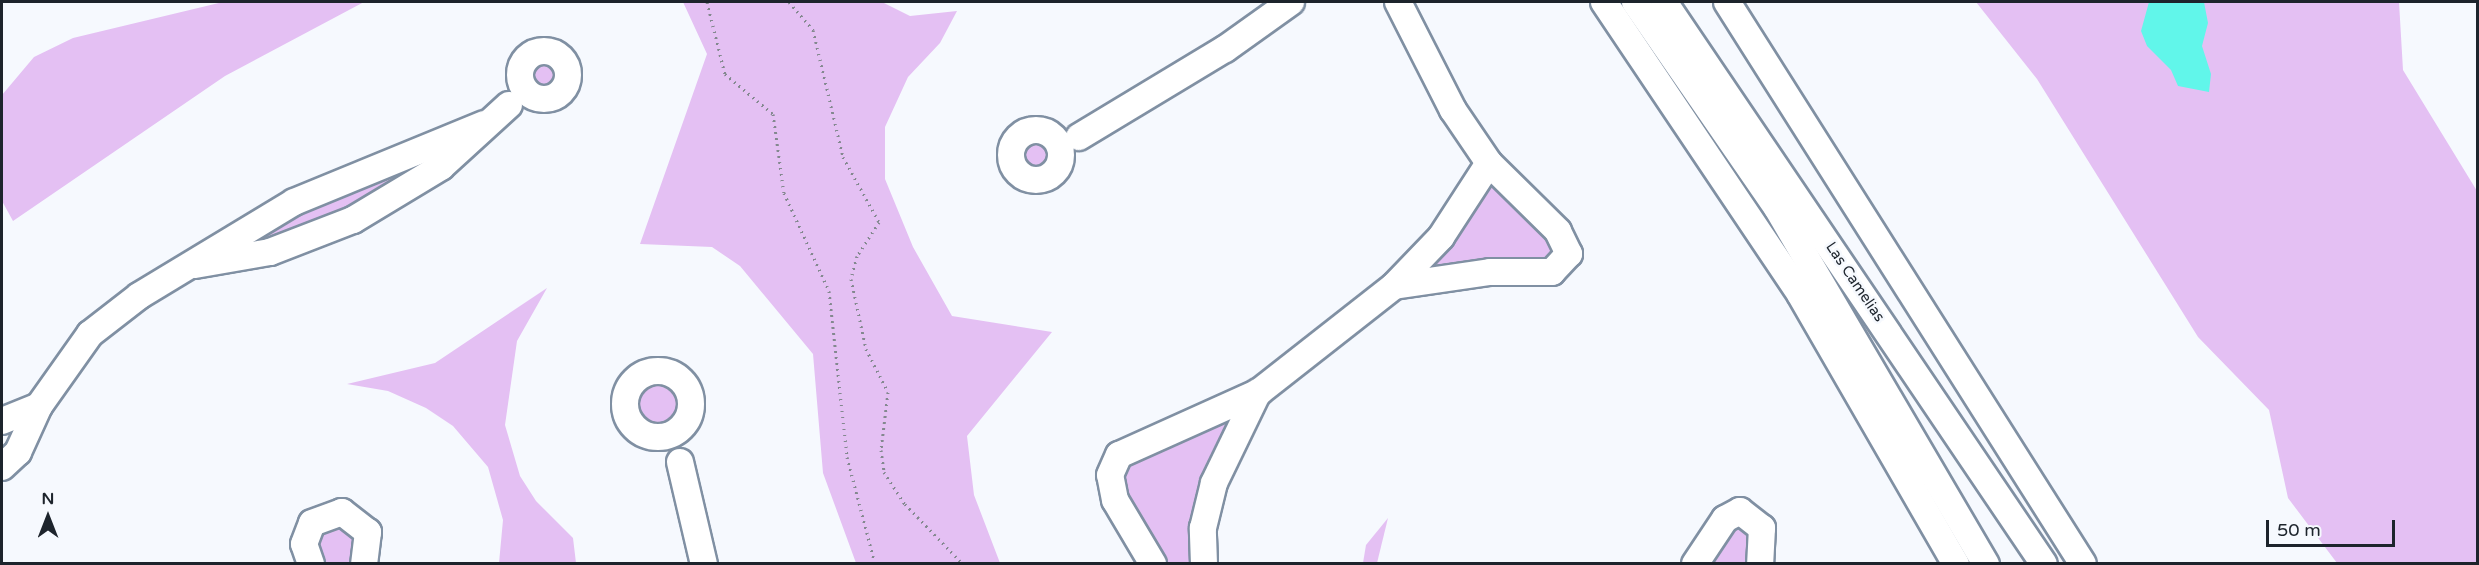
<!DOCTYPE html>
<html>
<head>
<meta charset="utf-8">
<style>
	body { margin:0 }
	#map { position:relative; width:2479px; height:565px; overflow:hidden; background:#f6f9fe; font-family:"Varela Round",sans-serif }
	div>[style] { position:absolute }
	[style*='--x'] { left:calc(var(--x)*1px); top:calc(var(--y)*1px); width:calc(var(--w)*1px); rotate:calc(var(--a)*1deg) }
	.green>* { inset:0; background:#e4c0f3 }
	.round { border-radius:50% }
	.water>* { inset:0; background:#61f6ea }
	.path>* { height:3px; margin-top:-1.5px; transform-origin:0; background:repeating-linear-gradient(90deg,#83888f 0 1.5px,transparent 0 6px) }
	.roads { filter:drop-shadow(2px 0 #8090a3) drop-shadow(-2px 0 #8090a3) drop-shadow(0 2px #8090a3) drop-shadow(0 -2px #8090a3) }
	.minor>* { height:26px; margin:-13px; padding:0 13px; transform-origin:13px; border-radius:13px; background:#fff }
	.minor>.ring { margin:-13px; padding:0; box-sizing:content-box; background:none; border:26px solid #fff; border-radius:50% }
	span { translate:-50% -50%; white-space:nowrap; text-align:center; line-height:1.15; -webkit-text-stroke:5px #f6f9fe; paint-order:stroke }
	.street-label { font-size:15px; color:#1d242c }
	.frame { position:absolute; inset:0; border:3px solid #1d242c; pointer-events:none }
	.north { position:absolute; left:18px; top:487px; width:60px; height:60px; -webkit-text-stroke:4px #f6f9fe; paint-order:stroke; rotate:0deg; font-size:16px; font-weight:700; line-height:24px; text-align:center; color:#1d242c }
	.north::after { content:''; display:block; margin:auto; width:21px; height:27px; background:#1d242c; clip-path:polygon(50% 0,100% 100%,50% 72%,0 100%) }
	.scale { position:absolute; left:2266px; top:520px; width:129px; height:27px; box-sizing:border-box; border:3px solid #1d242c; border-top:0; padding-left:8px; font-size:18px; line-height:21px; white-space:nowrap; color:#1d242c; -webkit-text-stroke:4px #f6f9fe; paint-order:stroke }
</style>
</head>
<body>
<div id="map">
	<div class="green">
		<div style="clip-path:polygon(223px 2px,364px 2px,225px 76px,13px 221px,2px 201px,2px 95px,34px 57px,73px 38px)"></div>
		<div style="clip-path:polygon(683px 2px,882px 2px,910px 16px,957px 11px,940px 43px,908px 77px,885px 127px,885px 179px,913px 247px,952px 316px,1052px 332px,967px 436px,974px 495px,1000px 563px,856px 563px,823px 473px,813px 354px,740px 266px,712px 247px,640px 244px,707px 54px)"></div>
		<div style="clip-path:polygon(1976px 2px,2399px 2px,2403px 70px,2477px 191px,2477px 563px,2337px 563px,2288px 498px,2269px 410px,2198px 337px,2037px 79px)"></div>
		<div class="round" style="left:525px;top:55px;width:38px;height:38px"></div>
		<div class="round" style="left:1018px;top:137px;width:38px;height:38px"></div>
		<div style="clip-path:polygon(460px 139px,415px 179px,292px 238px,228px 249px,305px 205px)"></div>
		<div style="clip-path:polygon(1496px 181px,1542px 226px,1561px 260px,1429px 268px,1487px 184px)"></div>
		<div style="clip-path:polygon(547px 288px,517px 341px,505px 425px,520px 476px,536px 501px,573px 538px,576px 563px,499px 563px,503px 520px,488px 467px,453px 426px,426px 408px,388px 391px,347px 384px,435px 363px)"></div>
		<div class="round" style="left:634px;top:378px;width:50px;height:50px"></div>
		<div style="clip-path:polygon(1228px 420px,1234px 424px,1199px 563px,1162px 563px,1122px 482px,1123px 468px,1134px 456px)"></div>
		<div style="clip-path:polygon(1388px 518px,1377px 563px,1363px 563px,1366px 545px)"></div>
		<div style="clip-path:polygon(325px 521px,356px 527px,352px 564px,322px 563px,314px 533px)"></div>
		<div style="clip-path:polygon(1749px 521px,1757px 563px,1707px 564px,1728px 530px)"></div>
	</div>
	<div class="water">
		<div style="clip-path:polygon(2149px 2px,2204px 2px,2208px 23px,2202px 46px,2211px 74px,2209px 92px,2178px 86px,2171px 70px,2147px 46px,2141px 31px)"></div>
	</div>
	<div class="path">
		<div style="--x:707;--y:2;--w:74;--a:76"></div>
		<div style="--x:725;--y:74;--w:62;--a:39.8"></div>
		<div style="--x:773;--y:114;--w:80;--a:82.1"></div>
		<div style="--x:784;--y:193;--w:108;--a:65.3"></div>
		<div style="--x:829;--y:291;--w:167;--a:83.8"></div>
		<div style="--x:847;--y:457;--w:111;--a:75.3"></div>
		<div style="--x:789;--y:2;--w:37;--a:49"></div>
		<div style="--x:813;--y:30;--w:130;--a:76.7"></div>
		<div style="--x:843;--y:157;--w:74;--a:61"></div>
		<div style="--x:879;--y:222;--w:40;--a:122.9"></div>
		<div style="--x:857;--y:256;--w:24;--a:105"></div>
		<div style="--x:851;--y:279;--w:72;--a:77.9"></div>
		<div style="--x:866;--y:349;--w:48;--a:62.9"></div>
		<div style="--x:888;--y:392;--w:58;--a:96.9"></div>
		<div style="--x:881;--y:450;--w:22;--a:82"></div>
		<div style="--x:884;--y:472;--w:38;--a:57"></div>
		<div style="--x:905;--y:504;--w:83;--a:46"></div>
	</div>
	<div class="roads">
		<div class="minor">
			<div style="--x:1604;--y:2;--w:352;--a:56.1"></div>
			<div style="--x:1800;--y:294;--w:312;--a:60"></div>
			<div style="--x:1635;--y:2;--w:250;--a:55.4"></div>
			<div style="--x:1777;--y:208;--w:413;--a:59.6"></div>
			<div style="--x:1664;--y:2;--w:678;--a:55.94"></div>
			<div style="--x:1727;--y:2;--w:665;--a:57.65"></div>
			<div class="ring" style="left:520px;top:51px;width:22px;height:22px"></div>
			<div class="ring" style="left:1011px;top:130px;width:24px;height:24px"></div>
			<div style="--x:1079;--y:137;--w:170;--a:-31.1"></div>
			<div style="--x:1225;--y:49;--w:81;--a:-35.5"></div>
			<div style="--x:195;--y:265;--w:76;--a:-9.8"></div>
			<div style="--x:270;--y:252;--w:89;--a:-21.1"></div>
			<div style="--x:353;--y:220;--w:103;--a:-31.1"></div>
			<div style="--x:441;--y:167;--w:92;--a:-42.4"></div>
			<div style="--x:1394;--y:286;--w:97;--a:-8.3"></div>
			<div style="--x:1490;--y:272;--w:62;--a:0"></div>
			<div style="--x:1552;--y:272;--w:25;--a:-47"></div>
			<div style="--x:1569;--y:254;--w:25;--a:-116"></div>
			<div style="--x:1558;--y:231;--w:97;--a:-135.4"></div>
			<div style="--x:1489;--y:163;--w:64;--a:-124.2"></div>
			<div style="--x:1453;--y:110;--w:121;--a:-117"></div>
			<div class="ring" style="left:625px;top:371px;width:40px;height:40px"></div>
			<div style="--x:2;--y:421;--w:40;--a:-22"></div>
			<div style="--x:680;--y:462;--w:105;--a:76.8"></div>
			<div style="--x:2;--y:467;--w:22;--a:-43"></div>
			<div style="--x:18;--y:452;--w:51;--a:-65.5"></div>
			<div style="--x:39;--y:406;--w:88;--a:-54.7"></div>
			<div style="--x:90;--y:334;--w:62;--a:-37.8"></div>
			<div style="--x:139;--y:296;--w:181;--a:-31.2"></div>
			<div style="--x:294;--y:202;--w:205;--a:-22.3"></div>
			<div style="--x:311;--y:564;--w:21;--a:-109"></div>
			<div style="--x:304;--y:544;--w:22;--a:-69"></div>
			<div style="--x:312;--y:523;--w:32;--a:-20"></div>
			<div style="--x:342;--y:512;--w:33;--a:38"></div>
			<div style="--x:368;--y:532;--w:32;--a:97"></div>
			<div style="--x:1153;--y:564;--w:74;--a:-120.7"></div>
			<div style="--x:1115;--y:500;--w:25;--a:-101"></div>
			<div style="--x:1110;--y:475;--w:22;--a:-66"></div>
			<div style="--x:1119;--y:455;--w:154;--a:-24.2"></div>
			<div style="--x:1259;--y:392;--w:172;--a:-38.1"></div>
			<div style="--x:1394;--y:286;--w:68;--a:-46.2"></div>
			<div style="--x:1441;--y:237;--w:88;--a:-57"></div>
			<div style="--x:1204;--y:564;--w:36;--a:-92"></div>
			<div style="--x:1203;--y:528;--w:46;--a:-76.3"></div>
			<div style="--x:1214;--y:483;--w:101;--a:-64.2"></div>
			<div style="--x:1695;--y:564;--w:54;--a:-56.3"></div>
			<div style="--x:1725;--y:519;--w:17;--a:-28"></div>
			<div style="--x:1740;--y:511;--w:28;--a:38"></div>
			<div style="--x:1762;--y:528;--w:36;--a:93"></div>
		</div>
	</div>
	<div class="street-label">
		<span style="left:1855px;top:282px;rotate:56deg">Las Camelias</span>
	</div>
	<div class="frame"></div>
	<div class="north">N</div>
	<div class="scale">50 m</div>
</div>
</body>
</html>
